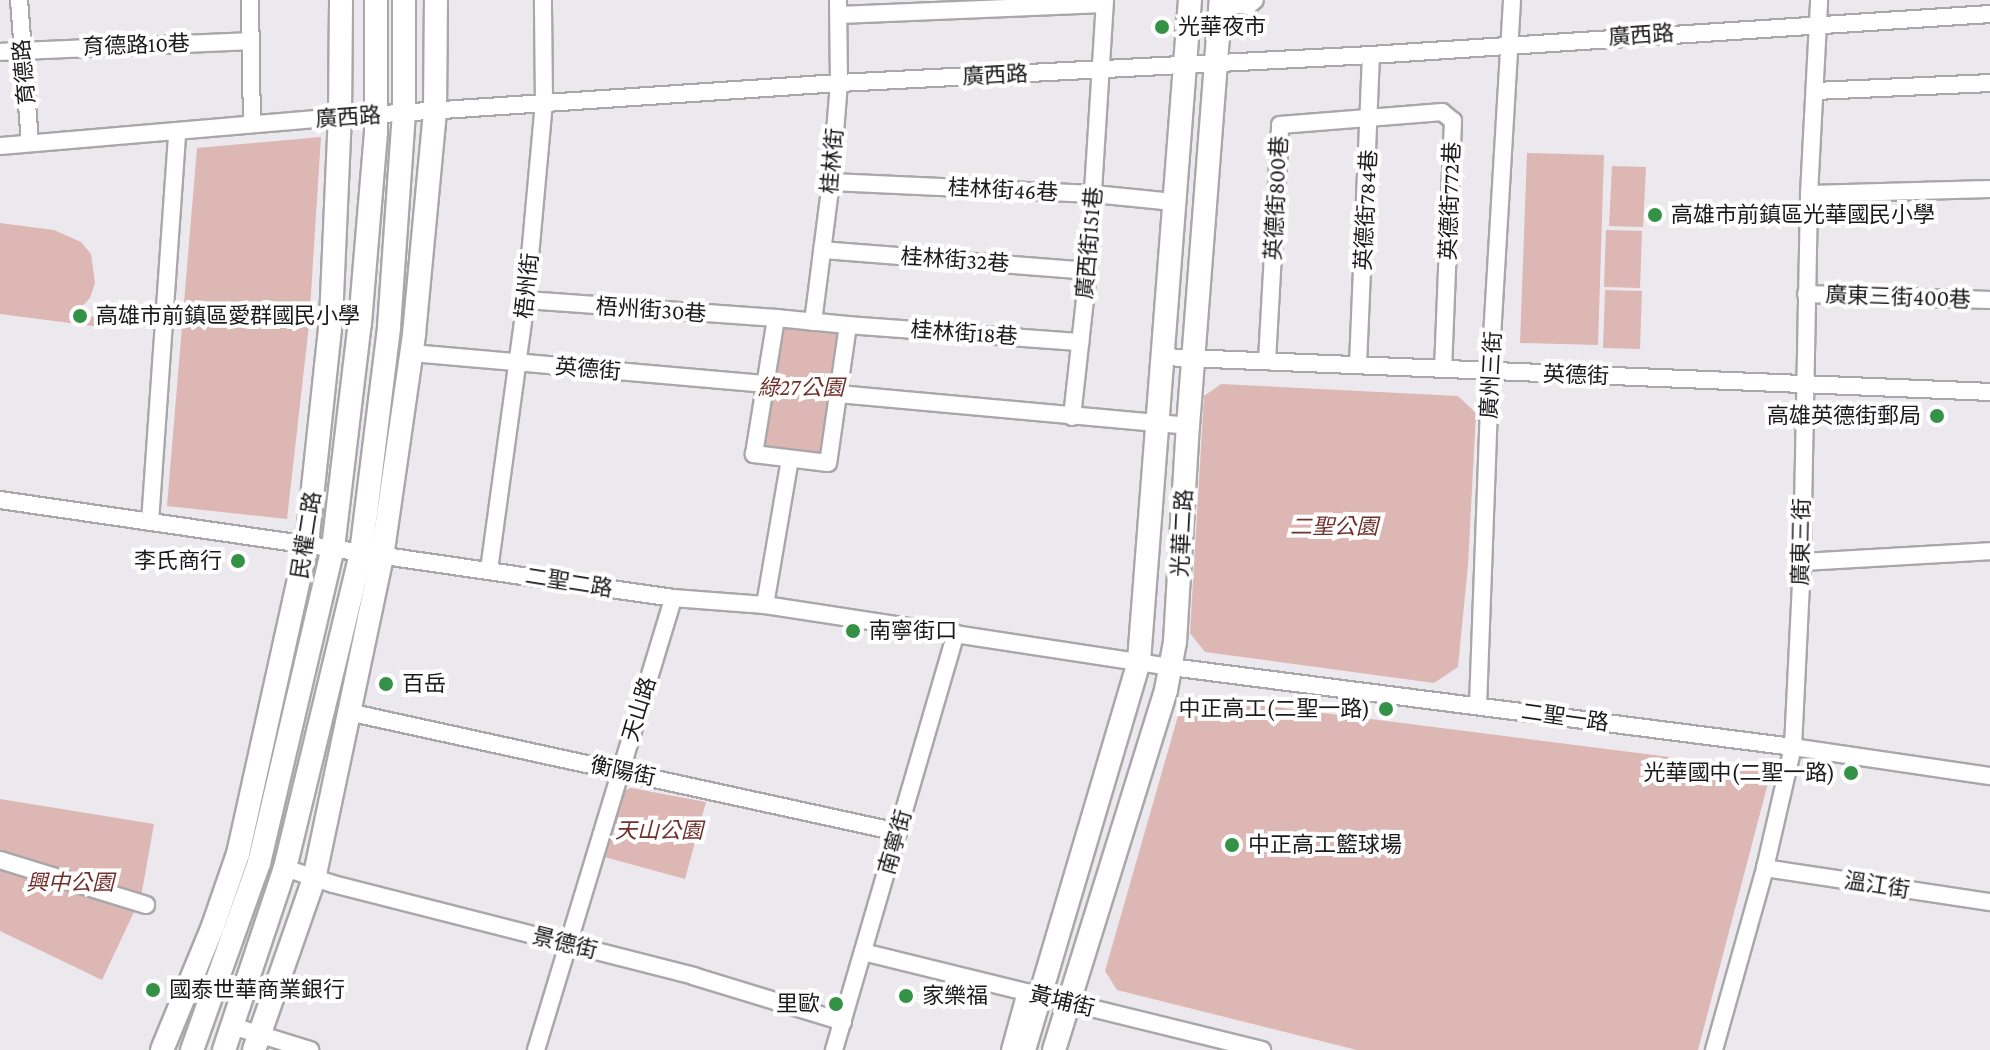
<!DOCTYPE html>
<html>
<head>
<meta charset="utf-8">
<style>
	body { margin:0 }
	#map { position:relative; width:1990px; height:1050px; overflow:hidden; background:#ece9ee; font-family:"Crimson Pro","Noto Sans TC",serif }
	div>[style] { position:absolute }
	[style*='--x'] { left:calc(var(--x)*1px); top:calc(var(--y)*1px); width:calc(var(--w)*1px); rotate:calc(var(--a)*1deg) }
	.green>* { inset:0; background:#ddb7b3 }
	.roads { filter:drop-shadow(2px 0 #aaa7ab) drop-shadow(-2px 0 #aaa7ab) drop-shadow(0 2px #aaa7ab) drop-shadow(0 -2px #aaa7ab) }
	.street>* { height:16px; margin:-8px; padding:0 8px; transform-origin:8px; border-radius:8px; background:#fff }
	.secondary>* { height:22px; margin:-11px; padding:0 11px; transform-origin:11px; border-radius:11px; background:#fff }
	.dots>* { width:22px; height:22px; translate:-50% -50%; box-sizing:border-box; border:4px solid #fff; border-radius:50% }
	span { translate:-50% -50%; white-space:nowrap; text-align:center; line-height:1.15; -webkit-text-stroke:8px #fff; paint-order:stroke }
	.poi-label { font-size:22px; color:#1b191b }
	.left { translate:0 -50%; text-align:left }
	.right { translate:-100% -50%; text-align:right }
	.street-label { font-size:22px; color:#1b191b }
	.park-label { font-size:22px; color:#72302c; font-style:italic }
</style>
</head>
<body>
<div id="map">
	<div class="green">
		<div style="clip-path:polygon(321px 137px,309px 325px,287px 519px,167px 506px,197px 148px)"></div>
		<div style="clip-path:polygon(1527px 153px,1604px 155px,1598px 345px,1520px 343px)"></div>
		<div style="clip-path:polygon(1612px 166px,1646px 167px,1643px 227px,1609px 226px)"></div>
		<div style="clip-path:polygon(0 223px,54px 230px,81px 242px,91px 254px,95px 283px,90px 298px,75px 314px,102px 318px,101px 327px,0 314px)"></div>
		<div style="clip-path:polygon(1606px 230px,1642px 231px,1640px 288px,1604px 287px)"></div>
		<div style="clip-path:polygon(1605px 290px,1642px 291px,1640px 349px,1603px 348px)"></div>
		<div style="clip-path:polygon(783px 324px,836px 329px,841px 334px,825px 449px,817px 455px,767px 448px,762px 441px,777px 329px)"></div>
		<div style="clip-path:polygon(1221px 384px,1458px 396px,1476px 413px,1468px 565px,1458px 667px,1434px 683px,1205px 652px,1190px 633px,1204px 396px)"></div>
		<div style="clip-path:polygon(1197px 697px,1764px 769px,1768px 783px,1698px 1050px,1357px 1050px,1117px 990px,1105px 971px,1180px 709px)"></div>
		<div style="clip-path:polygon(631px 788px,706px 802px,685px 879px,601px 856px,618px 793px)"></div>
		<div style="clip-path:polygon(0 799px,154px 824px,141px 897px,102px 980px,0 931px)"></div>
	</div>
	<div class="roads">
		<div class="street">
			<div style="--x:19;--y:0;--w:143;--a:85.6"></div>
			<div style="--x:250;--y:0;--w:124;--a:89.1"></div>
			<div style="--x:1221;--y:4;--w:27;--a:4"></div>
			<div style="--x:1248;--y:6;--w:9;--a:-41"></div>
			<div style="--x:839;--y:15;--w:265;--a:-2.4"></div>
			<div style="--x:0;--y:52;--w:251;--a:-2.5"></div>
			<div style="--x:1815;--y:91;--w:175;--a:-2.6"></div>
			<div style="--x:0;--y:146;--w:341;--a:-4.9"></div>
			<div style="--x:340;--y:117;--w:500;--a:-3.9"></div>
			<div style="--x:839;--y:83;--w:533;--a:-3.01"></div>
			<div style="--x:1371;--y:55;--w:620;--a:-3.79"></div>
			<div style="--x:831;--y:182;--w:263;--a:2.6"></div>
			<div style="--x:1094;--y:194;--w:80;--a:5.7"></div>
			<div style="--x:1809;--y:194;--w:181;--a:-1.6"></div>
			<div style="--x:822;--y:250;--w:267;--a:4.5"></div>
			<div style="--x:1806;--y:294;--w:184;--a:1.9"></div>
			<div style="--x:526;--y:300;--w:251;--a:4.1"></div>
			<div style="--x:776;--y:318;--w:72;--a:5.6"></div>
			<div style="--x:848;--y:325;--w:139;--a:98.2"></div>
			<div style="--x:828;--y:463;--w:75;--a:-173.1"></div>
			<div style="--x:754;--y:454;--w:138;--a:-80.8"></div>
			<div style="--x:813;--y:322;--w:141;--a:-82.7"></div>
			<div style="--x:831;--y:182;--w:99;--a:-85.4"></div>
			<div style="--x:839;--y:83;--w:83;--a:-90.7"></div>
			<div style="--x:848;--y:325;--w:233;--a:4.2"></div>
			<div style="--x:411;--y:353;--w:355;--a:5"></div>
			<div style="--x:1163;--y:357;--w:828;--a:2.42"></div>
			<div style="--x:1267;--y:361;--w:236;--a:-86.8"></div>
			<div style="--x:1280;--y:125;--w:163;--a:-4.6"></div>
			<div style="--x:1442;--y:112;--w:14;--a:39"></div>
			<div style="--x:1453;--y:121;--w:247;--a:92.3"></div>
			<div style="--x:1358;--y:365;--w:310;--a:-87.6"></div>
			<div style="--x:838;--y:394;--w:351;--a:5.2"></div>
			<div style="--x:1072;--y:417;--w:147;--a:-83.7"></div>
			<div style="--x:1088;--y:271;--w:272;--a:-86.4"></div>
			<div style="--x:0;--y:500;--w:680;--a:8.28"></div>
			<div style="--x:673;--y:598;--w:92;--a:4.4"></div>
			<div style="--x:765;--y:605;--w:411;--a:8.7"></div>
			<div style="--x:1171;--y:667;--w:627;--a:7.33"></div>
			<div style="--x:1793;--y:747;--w:199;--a:8.4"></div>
			<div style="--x:150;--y:522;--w:391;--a:-86"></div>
			<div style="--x:1802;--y:562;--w:188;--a:-3.3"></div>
			<div style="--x:489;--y:570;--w:273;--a:-82.2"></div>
			<div style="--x:526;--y:300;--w:198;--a:-84.8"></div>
			<div style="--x:544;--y:103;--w:103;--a:-90.6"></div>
			<div style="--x:765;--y:605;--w:148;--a:-80.3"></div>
			<div style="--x:1478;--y:706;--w:335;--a:-87.9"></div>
			<div style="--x:1490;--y:371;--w:372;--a:-86.6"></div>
			<div style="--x:348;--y:712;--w:563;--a:12.31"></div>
			<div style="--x:0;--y:860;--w:153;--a:17.1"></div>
			<div style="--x:285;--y:868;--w:51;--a:18.4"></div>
			<div style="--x:333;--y:884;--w:372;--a:14.3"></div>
			<div style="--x:693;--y:976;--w:157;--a:17"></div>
			<div style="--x:1765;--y:868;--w:228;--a:8.6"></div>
			<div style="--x:863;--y:952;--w:411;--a:13.8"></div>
			<div style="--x:232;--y:1026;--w:82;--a:17.1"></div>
			<div style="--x:536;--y:1050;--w:472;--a:-73.1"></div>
			<div style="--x:834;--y:1050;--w:434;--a:-73.7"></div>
			<div style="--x:1010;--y:1050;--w:60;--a:-74.6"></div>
			<div style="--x:1714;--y:1050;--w:189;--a:-74.3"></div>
			<div style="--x:1765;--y:868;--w:124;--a:-77"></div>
			<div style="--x:1793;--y:747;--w:185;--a:-87.2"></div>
			<div style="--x:1802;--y:562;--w:368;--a:-88.9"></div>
			<div style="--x:1809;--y:194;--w:194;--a:-87"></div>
		</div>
		<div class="secondary">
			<div style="--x:162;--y:1050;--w:134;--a:-67.6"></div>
			<div style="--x:213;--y:926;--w:76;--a:-70.9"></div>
			<div style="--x:238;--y:854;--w:318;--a:-77.5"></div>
			<div style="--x:307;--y:544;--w:225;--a:-83.9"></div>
			<div style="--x:331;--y:320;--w:203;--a:-87.5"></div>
			<div style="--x:340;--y:117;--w:117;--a:-89.5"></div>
			<div style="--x:192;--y:1050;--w:199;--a:-70.3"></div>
			<div style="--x:259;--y:863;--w:324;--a:-76.8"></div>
			<div style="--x:333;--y:548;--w:227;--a:-83.2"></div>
			<div style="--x:360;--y:323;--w:192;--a:-85.2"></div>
			<div style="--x:376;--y:132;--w:132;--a:-90"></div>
			<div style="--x:224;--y:1050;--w:192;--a:-71.5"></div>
			<div style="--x:285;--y:868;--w:324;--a:-76.4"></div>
			<div style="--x:361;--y:553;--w:228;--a:-82.9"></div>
			<div style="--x:389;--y:327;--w:215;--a:-86"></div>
			<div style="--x:404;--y:113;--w:113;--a:-90"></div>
			<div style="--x:254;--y:1050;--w:181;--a:-70.7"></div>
			<div style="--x:314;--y:879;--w:329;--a:-78.1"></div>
			<div style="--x:382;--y:557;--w:225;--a:-81.8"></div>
			<div style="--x:414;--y:334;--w:224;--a:-84.6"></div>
			<div style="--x:435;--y:111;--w:111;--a:-89.5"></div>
			<div style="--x:1024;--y:1050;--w:406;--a:-73.5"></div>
			<div style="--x:1139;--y:661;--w:663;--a:-85.59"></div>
			<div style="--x:1054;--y:1050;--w:377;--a:-72.7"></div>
			<div style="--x:1166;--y:690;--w:49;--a:-79.4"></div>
			<div style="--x:1175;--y:642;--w:216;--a:-86.6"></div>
			<div style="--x:1188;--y:426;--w:427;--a:-85.6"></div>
		</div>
	</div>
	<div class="dots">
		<div style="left:1162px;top:27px;background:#339245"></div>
		<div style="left:1655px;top:215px;background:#339245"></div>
		<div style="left:80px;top:316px;background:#339245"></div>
		<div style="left:1937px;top:416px;background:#339245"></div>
		<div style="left:238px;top:561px;background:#339245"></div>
		<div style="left:853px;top:631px;background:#339245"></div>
		<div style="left:386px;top:684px;background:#339245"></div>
		<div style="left:1386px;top:709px;background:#339245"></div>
		<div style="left:1851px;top:773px;background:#339245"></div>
		<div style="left:1232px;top:845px;background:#339245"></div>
		<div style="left:153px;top:990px;background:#339245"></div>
		<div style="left:906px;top:996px;background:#339245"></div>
		<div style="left:836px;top:1004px;background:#339245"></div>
	</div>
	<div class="poi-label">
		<span class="left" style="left:1178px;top:27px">光華夜市</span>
		<span class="left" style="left:1671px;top:215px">高雄市前鎮區光華國民小學</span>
		<span class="left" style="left:96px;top:316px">高雄市前鎮區愛群國民小學</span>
		<span class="right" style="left:1921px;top:416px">高雄英德街郵局</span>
		<span class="right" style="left:222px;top:561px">李氏商行</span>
		<span class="left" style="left:869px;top:631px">南寧街口</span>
		<span class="left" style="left:402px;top:684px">百岳</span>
		<span class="right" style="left:1370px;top:709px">中正高工(二聖一路)</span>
		<span class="right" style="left:1835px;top:773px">光華國中(二聖一路)</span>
		<span class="left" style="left:1248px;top:845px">中正高工籃球場</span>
		<span class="left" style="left:169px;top:990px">國泰世華商業銀行</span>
		<span class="left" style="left:922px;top:996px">家樂福</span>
		<span class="right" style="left:820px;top:1004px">里歐</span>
	</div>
	<div class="street-label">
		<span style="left:1641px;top:35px;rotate:-4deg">廣西路</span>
		<span style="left:136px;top:45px;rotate:-2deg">育德路10巷</span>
		<span style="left:24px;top:72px;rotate:-95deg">育德路</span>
		<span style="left:995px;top:75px;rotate:-3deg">廣西路</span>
		<span style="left:348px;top:117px;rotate:-4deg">廣西路</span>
		<span style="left:832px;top:161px;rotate:-85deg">桂林街</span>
		<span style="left:1003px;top:190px;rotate:3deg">桂林街46巷</span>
		<span style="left:1276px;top:198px;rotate:-87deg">英德街800巷</span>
		<span style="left:1450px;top:201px;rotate:-88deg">英德街772巷</span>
		<span style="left:1366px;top:210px;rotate:-87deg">英德街784巷</span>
		<span style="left:1089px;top:243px;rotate:-85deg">廣西街151巷</span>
		<span style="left:955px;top:260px;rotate:4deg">桂林街32巷</span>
		<span style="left:527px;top:286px;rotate:-84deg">梧州街</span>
		<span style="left:1898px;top:297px;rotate:2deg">廣東三街400巷</span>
		<span style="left:651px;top:310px;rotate:4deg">梧州街30巷</span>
		<span style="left:964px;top:333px;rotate:4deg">桂林街18巷</span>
		<span style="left:588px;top:369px;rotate:5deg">英德街</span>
		<span style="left:1491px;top:375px;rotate:-87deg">廣州三街</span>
		<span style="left:1576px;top:375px;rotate:2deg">英德街</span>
		<span style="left:1182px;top:533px;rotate:-87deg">光華二路</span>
		<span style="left:306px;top:535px;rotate:-81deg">民權二路</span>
		<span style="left:1801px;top:542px;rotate:-89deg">廣東三街</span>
		<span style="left:569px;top:582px;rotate:9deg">二聖二路</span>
		<span style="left:639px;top:709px;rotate:-73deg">天山路</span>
		<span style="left:1565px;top:717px;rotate:8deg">二聖一路</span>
		<span style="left:623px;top:771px;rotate:12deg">衡陽街</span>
		<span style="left:895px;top:842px;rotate:-74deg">南寧街</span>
		<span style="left:1877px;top:885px;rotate:9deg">溫江街</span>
		<span style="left:565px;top:943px;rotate:14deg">景德街</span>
		<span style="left:1062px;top:1001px;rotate:14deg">黃埔街</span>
	</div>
	<div class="park-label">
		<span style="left:801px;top:388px">綠27公園</span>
		<span style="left:1334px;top:527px">二聖公園</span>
		<span style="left:659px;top:831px">天山公園</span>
		<span style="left:70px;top:883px">興中公園</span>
	</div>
</div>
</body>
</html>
